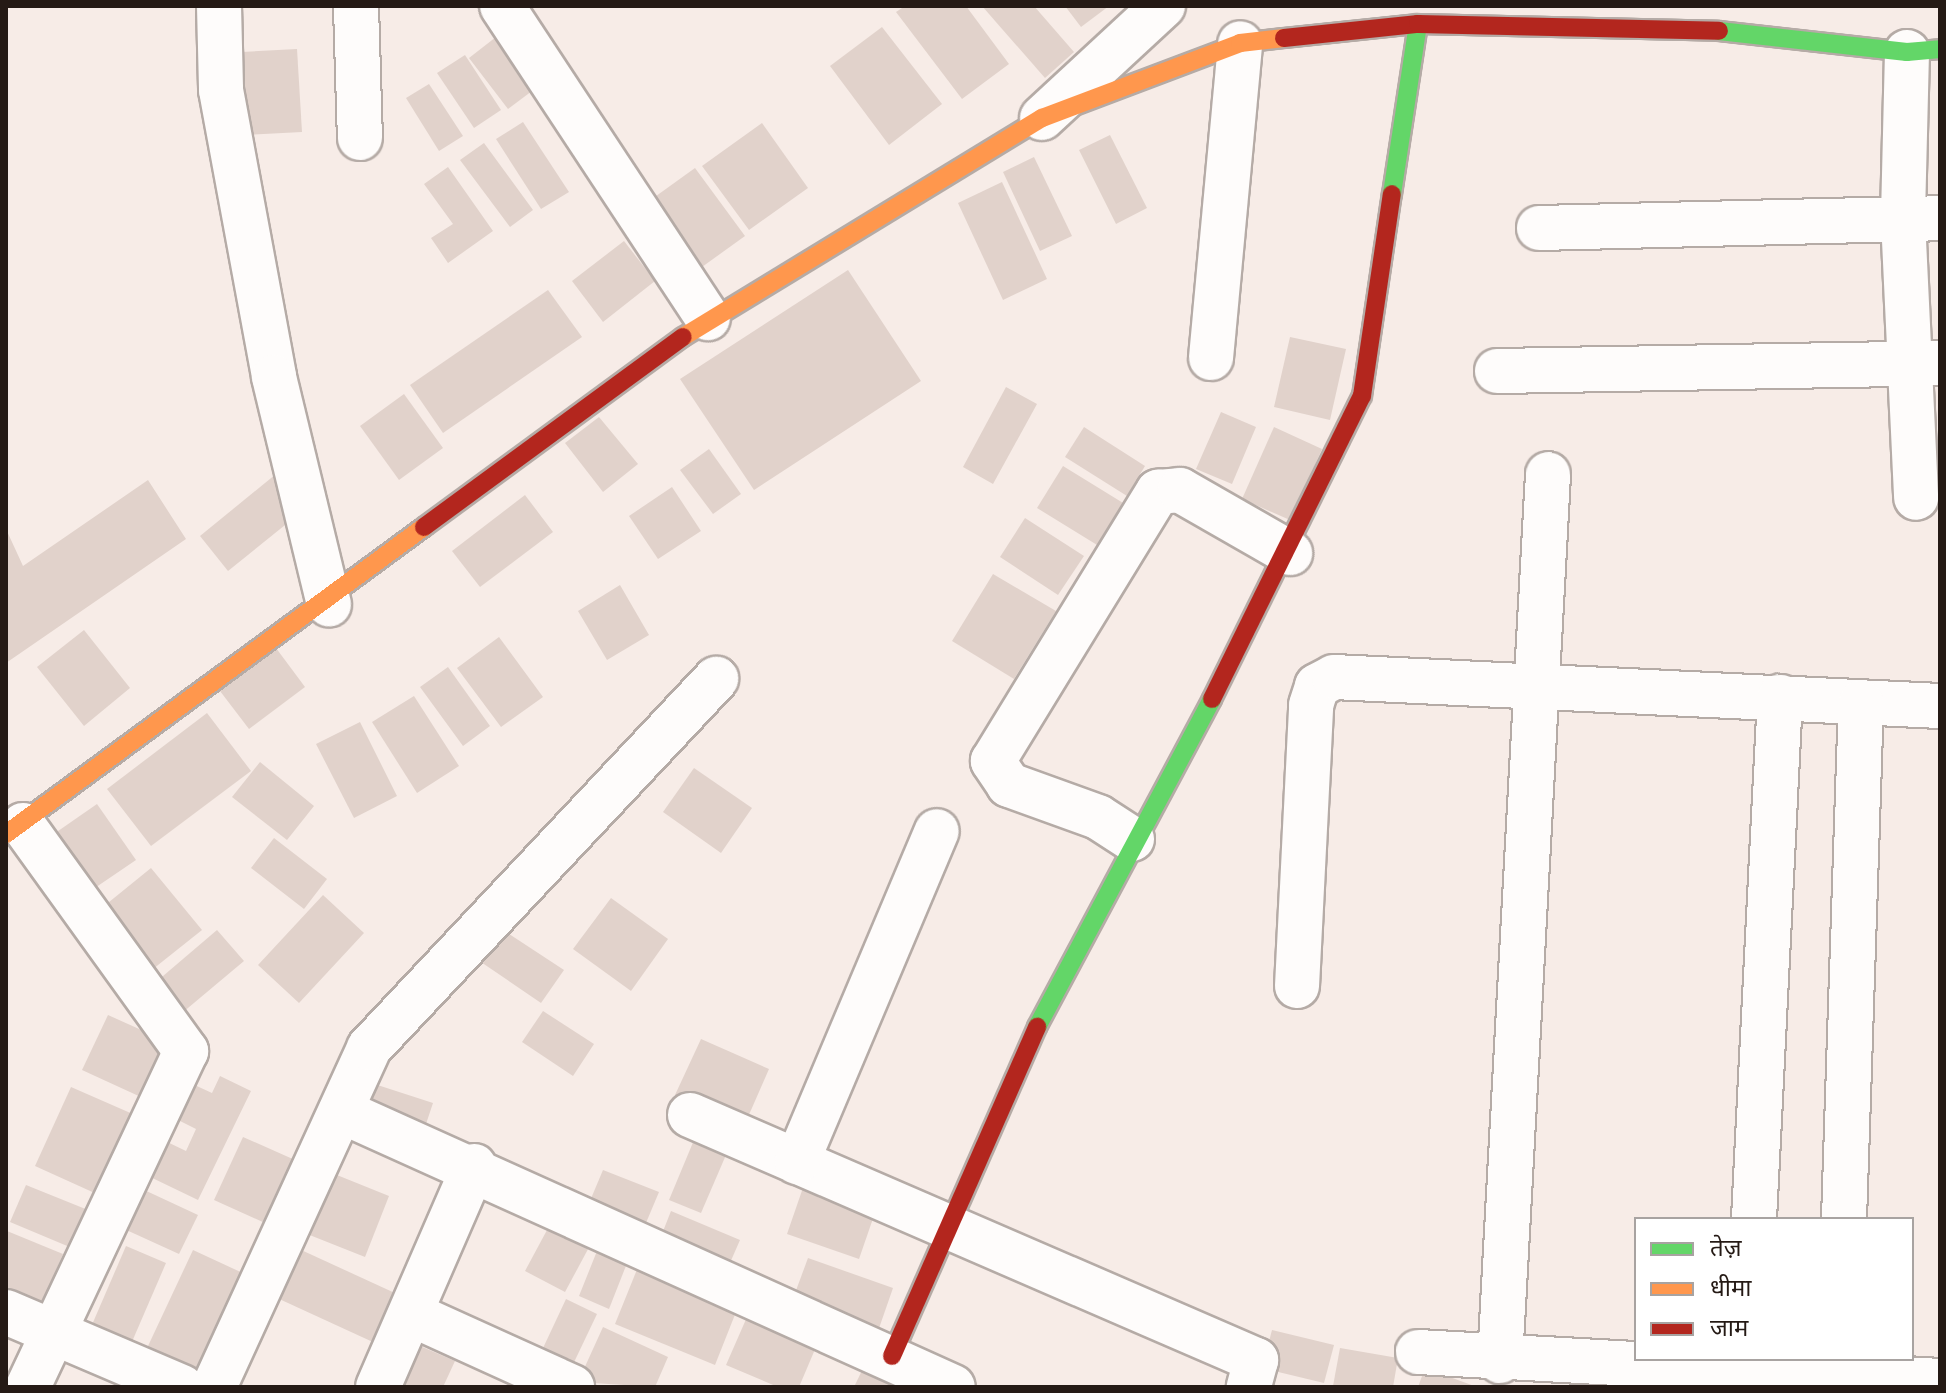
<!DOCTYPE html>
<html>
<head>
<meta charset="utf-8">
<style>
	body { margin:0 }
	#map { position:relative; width:1946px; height:1393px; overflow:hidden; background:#f7ece7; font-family:Raleway,"Noto Sans Devanagari",sans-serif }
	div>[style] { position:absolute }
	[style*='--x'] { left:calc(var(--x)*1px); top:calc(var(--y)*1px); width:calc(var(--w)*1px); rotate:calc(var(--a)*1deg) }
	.building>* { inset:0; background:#e1d2cb }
	.roads { filter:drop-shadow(2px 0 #b5aba6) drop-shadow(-2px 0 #b5aba6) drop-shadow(0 2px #b5aba6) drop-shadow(0 -2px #b5aba6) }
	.street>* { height:44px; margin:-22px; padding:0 22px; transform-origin:22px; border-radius:22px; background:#fefcfb }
	.fast>* { height:18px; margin:-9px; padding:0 9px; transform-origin:9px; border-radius:9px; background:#63d668 }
	.slow>* { height:18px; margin:-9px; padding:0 9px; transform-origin:9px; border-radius:9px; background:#ff974d }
	.jam>* { height:18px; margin:-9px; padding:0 9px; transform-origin:9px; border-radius:9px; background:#b3261e }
	span { translate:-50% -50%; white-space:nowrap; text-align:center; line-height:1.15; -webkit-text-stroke:8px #fff; paint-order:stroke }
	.frame { position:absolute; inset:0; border:8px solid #251a15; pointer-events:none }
	.legend { position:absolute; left:1634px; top:1217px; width:280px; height:144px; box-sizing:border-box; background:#fff; border:2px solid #a8a3a1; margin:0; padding:10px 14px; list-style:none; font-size:24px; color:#251a15 }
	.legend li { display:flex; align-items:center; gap:16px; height:40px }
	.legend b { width:40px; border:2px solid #a8a3a1 }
</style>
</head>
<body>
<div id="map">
	<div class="building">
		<div style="clip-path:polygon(905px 6px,966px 6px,1009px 64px,962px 99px,896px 12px)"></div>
		<div style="clip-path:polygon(982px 6px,1034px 6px,1074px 52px,1045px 78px)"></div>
		<div style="clip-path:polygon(1065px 6px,1109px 6px,1081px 27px)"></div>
		<div style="clip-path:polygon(882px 27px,942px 104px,889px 145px,830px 66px)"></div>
		<div style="clip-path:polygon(505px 30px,544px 82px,508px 109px,469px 58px)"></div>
		<div style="clip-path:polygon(297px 49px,302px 132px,247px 135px,242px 52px)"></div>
		<div style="clip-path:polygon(465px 55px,501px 110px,474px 128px,437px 73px)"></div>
		<div style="clip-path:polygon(429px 84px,463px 136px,439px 151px,406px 98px)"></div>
		<div style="clip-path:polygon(523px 122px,569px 192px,541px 209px,496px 139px)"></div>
		<div style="clip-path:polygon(762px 123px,808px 188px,749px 230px,702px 166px)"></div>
		<div style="clip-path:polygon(1110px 135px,1147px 208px,1116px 224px,1079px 150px)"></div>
		<div style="clip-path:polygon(484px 143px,533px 210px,510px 227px,460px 160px)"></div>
		<div style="clip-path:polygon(1034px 157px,1072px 236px,1040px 251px,1003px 172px)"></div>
		<div style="clip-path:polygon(448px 167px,493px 231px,448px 263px,431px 238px,453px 224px,424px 184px)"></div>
		<div style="clip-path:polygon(695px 168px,745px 236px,695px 272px,645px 204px)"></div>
		<div style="clip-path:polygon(1002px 182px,1047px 279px,1003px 300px,958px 203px)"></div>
		<div style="clip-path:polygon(624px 241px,655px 281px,603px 322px,572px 281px)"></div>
		<div style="clip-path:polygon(848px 270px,921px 381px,754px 490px,680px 379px)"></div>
		<div style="clip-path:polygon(548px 290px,582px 337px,443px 433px,410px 385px)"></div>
		<div style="clip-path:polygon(1290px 337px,1346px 349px,1330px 420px,1274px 407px)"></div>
		<div style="clip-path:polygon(1006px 387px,1037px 404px,993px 484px,963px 467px)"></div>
		<div style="clip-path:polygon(404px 394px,443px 448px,399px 480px,360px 426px)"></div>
		<div style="clip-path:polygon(1221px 412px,1256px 427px,1232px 484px,1196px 469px)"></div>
		<div style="clip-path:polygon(599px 417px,638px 464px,603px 492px,565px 443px)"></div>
		<div style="clip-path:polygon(1084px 427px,1145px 466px,1127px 496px,1065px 457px)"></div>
		<div style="clip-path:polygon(1274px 427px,1322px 449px,1290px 520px,1242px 499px)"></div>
		<div style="clip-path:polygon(709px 449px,741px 494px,713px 514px,680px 470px)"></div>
		<div style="clip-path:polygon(1063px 466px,1128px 506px,1102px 548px,1037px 508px)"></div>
		<div style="clip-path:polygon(276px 474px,305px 509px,228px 571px,200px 536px)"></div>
		<div style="clip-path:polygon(148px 480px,186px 539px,6px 663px,6px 529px,23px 566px)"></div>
		<div style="clip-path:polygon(672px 487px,701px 531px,658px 559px,629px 516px)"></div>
		<div style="clip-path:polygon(525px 495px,553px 532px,480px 587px,452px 551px)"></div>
		<div style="clip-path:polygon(1025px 518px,1084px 556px,1058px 595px,1000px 557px)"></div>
		<div style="clip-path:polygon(993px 574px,1056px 611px,1014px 679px,952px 641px)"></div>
		<div style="clip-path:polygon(620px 585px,649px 635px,607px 660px,578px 611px)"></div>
		<div style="clip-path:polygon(84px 630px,130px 688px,84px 726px,37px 667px)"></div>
		<div style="clip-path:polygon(499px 637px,543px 697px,501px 727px,457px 668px)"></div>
		<div style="clip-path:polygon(276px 648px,305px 687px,249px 729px,220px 691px)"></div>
		<div style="clip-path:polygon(448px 667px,490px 726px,463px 746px,420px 687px)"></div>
		<div style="clip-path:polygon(414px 696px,459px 766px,417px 793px,372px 722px)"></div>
		<div style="clip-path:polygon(207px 713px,251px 771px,151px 846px,107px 789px)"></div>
		<div style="clip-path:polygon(360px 722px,397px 796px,354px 818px,316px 744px)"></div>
		<div style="clip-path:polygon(260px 762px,314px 806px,287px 840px,232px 797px)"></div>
		<div style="clip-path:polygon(694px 768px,752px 808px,721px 853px,663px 812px)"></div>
		<div style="clip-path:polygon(97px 804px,136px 860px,86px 894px,48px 838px)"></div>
		<div style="clip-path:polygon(274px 838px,327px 879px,304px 909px,251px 868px)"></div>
		<div style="clip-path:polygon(151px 868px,202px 930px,148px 973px,98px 911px)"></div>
		<div style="clip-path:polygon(323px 895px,364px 933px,299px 1003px,258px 965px)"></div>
		<div style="clip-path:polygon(611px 898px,668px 939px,631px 991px,573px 949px)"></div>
		<div style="clip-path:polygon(497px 926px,564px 970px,541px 1003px,475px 958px)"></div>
		<div style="clip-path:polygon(217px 930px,244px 961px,182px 1013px,156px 982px)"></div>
		<div style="clip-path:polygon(543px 1011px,594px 1044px,573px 1076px,522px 1042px)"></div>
		<div style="clip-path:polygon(108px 1015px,168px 1042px,143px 1098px,82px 1070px)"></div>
		<div style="clip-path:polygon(701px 1039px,769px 1069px,744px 1126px,675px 1095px)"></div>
		<div style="clip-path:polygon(220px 1076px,251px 1091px,198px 1200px,144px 1174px,161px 1139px,186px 1151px,196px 1129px,172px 1117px,188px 1082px,212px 1093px)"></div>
		<div style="clip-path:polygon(359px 1079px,433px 1103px,423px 1133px,349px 1109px)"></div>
		<div style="clip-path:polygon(71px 1087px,135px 1115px,99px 1195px,35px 1166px)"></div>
		<div style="clip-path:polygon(699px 1128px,732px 1141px,701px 1213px,669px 1200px)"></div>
		<div style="clip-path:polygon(243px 1137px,295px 1160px,265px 1223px,214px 1200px)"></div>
		<div style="clip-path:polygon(322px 1169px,389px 1196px,365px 1257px,297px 1230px)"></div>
		<div style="clip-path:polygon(603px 1170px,659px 1192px,643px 1230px,587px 1208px)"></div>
		<div style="clip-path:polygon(806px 1179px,878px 1204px,859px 1259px,787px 1234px)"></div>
		<div style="clip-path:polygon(26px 1185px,88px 1210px,72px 1248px,10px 1222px)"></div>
		<div style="clip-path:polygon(140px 1188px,198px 1215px,179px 1254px,122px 1228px)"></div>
		<div style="clip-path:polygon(671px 1211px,740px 1240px,726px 1272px,658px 1244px)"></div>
		<div style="clip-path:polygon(554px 1217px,594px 1238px,565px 1292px,525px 1271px)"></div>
		<div style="clip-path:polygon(7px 1231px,63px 1254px,42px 1303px,6px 1288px)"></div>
		<div style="clip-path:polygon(601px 1241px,631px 1253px,609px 1309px,579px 1296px)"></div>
		<div style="clip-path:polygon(286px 1243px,397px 1294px,375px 1343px,264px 1292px)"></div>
		<div style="clip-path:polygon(126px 1246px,166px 1263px,128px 1351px,88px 1334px)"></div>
		<div style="clip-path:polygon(193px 1250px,247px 1275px,195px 1386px,141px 1361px)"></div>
		<div style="clip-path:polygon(808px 1258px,893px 1288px,877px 1334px,791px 1304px)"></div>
		<div style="clip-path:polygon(638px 1267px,738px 1307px,715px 1365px,615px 1324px)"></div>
		<div style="clip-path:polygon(566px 1299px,597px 1314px,567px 1377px,536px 1363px)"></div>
		<div style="clip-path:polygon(747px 1317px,816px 1347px,799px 1387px,778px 1387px,726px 1365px)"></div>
		<div style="clip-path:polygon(603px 1327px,668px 1357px,655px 1387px,578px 1382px)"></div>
		<div style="clip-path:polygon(1272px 1330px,1334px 1345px,1324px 1383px,1262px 1368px)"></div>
		<div style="clip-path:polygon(413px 1343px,455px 1361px,443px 1387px,394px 1387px)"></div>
		<div style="clip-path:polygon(1340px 1348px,1398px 1358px,1393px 1387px,1333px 1386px)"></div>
		<div style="clip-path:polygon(871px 1352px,943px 1387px,854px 1387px)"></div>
		<div style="clip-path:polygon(1425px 1368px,1477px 1387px,1418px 1387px)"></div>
	</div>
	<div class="roads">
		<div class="street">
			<div style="--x:219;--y:6;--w:84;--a:88.6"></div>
			<div style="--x:221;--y:90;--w:292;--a:79.5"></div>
			<div style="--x:274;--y:377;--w:234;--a:76.4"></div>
			<div style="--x:356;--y:6;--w:132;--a:88.3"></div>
			<div style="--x:502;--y:6;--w:374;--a:56.6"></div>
			<div style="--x:1907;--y:52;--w:167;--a:91.4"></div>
			<div style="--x:1903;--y:219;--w:279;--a:87.3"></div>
			<div style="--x:1042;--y:118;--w:165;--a:-42.8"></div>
			<div style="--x:1539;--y:228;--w:401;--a:-1.4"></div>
			<div style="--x:1211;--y:358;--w:316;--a:-84.7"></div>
			<div style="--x:1497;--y:371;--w:443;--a:-1"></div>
			<div style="--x:23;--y:825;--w:279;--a:54.2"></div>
			<div style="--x:186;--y:1051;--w:371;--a:115.2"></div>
			<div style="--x:1132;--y:839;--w:40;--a:-147.1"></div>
			<div style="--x:1098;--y:817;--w:95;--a:-160.2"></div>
			<div style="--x:1009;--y:785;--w:29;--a:-124"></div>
			<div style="--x:993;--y:761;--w:316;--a:-58.5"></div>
			<div style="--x:1158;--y:492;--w:22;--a:-5"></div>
			<div style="--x:1180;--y:490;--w:127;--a:29.8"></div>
			<div style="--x:1297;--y:986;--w:281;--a:-87.1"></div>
			<div style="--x:1311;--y:705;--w:20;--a:-72"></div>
			<div style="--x:1317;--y:686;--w:19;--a:-28"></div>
			<div style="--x:1334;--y:677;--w:607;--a:2.74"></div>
			<div style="--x:341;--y:1111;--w:671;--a:24.27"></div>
			<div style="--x:690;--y:1115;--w:617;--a:23.41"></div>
			<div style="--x:1256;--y:1360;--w:28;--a:105"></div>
			<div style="--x:797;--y:1162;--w:359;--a:-67.1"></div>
			<div style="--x:1754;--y:1219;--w:523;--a:-87.15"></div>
			<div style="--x:1844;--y:1219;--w:517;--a:-88.12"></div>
			<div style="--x:6;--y:1312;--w:191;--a:23.1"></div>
			<div style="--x:411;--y:1314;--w:177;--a:24.4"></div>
			<div style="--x:1418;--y:1352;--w:523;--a:3.18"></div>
			<div style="--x:1500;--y:1361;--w:888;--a:-86.9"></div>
			<div style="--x:214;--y:1387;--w:373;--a:-65.4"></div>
			<div style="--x:369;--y:1048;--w:507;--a:-46.76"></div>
			<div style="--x:378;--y:1387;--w:241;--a:-66.5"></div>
		</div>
		<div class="fast">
			<div style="--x:1719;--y:31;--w:189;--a:6.4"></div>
			<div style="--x:1907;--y:52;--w:33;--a:-5"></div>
			<div style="--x:1392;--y:194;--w:172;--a:-81.3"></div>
			<div style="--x:1037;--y:1027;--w:372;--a:-61.9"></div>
		</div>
		<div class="slow">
			<div style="--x:683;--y:337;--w:421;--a:-31.4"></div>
			<div style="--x:1042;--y:118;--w:212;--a:-20.7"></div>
			<div style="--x:1240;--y:43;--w:44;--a:-6.5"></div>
			<div style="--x:6;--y:834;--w:519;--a:-36.3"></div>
		</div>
		<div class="jam">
			<div style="--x:1284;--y:38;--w:135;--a:-6"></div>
			<div style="--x:1418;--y:24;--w:301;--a:1.3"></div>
			<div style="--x:424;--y:527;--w:321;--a:-36.3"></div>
			<div style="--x:1212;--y:699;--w:338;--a:-63.7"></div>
			<div style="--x:1362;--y:396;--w:204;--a:-81.6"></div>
			<div style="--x:892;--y:1356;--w:360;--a:-66.2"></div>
		</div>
	</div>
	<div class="frame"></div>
	<ul class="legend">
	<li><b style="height:10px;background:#63d668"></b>तेज़</li>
	<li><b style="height:10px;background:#ff974d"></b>धीमा</li>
	<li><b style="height:10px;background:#b3261e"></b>जाम</li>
	</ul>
</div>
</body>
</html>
